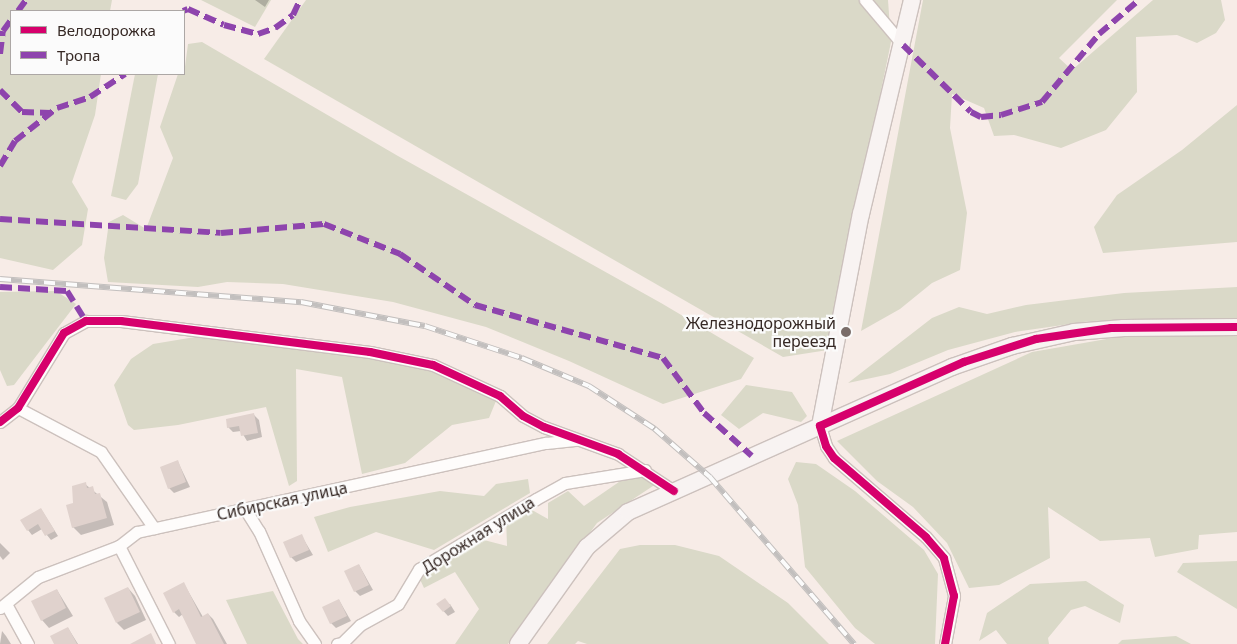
<!DOCTYPE html>
<html>
<head>
<meta charset="utf-8">
<style>
	body { margin:0 }
	#map { position:relative; width:1237px; height:644px; overflow:hidden; background:#f7ece7; font-family:"Noto Sans",sans-serif }
	div>[style] { position:absolute }
	[style*='--x'] { left:calc(var(--x)*1px); top:calc(var(--y)*1px); width:calc(var(--w)*1px); rotate:calc(var(--a)*1deg) }
	.green>* { inset:0; background:#dad9c8 }
	.shadow>* { inset:0; background:#0003 }
	.building>* { inset:0; background:#e0d2cd }
	.roads { filter:drop-shadow(1px 0 #ccc1bd) drop-shadow(-1px 0 #ccc1bd) drop-shadow(0 1px #ccc1bd) drop-shadow(0 -1px #ccc1bd) }
	.street>* { height:11px; margin:-5.5px; padding:0 5.5px; transform-origin:5.5px; border-radius:5.5px; background:#fefcfb }
	.secondary>* { height:16px; margin:-8px; padding:0 8px; transform-origin:8px; border-radius:8px; background:#f8f3f2 }
	.rail>* { height:5.5px; margin-top:-2.75px; transform-origin:0; background:repeating-linear-gradient(90deg,#fbfbfb 0 11px,#c2bfbe 0 22px); box-sizing:border-box; border-block:1px solid #c2bfbe }
	.quiet>* { height:6px; margin-top:-3px; transform-origin:0; background:repeating-linear-gradient(90deg,#8e44ad 0 12px,transparent 0 18px) }
	.cycleway>* { height:8px; margin:-4px; padding:0 4px; transform-origin:4px; border-radius:4px; background:#d6006c }
	.dots>* { width:14px; height:14px; translate:-50% -50%; box-sizing:border-box; border:2px solid #fbfbfb; border-radius:50% }
	span { translate:-50% -50%; white-space:nowrap; text-align:center; line-height:1.15; -webkit-text-stroke:4.5px #fbfbfb; paint-order:stroke }
	.poi-label { font-size:16px; color:#362925 }
	.right { translate:-100% -50%; text-align:right }
	.street-label { font-size:16px; color:#362925 }
	.legend { position:absolute; left:10px; top:10px; width:175px; height:65px; box-sizing:border-box; background:#fbfbfb; border:1px solid #aca7a5; margin:0; padding:6px 9px; list-style:none; font-size:15px; color:#362925 }
	.legend li { display:flex; align-items:center; gap:10px; height:25px }
	.legend b { width:25px; border:1px solid #aca7a5 }
</style>
</head>
<body>
<div id="map">
	<div class="green">
		<div style="clip-path:polygon(0 0,112px 0,110px 11px,11px 11px,11px 74px,101px 74px,95px 115px,72px 182px,88px 209px,82px 245px,53px 270px,0 258px)"></div>
		<div style="clip-path:polygon(201px 0,271px 0,255px 27px)"></div>
		<div style="clip-path:polygon(306px 0,888px 0,891px 42px,828px 350px,783px 357px,264px 59px)"></div>
		<div style="clip-path:polygon(923px 0,1117px 0,1059px 58px,1072px 70px,1153px 0,1221px 0,1225px 20px,1216px 33px,1197px 43px,1177px 35px,1136px 37px,1137px 92px,1106px 130px,1061px 148px,1014px 135px,994px 136px,984px 108px,952px 94px,950px 128px,967px 213px,960px 270px,932px 283px,900px 309px,861px 331px)"></div>
		<div style="clip-path:polygon(202px 42px,398px 156px,661px 303px,754px 358px,741px 379px,663px 404px,569px 361px,486px 327px,393px 302px,283px 284px,227px 282px,198px 287px,108px 282px,104px 258px,109px 222px,123px 215px,146px 229px,173px 158px,160px 127px,178px 74px,184px 74px,188px 44px)"></div>
		<div style="clip-path:polygon(135px 74px,158px 74px,138px 184px,126px 200px,111px 196px)"></div>
		<div style="clip-path:polygon(1237px 105px,1237px 242px,1103px 253px,1094px 227px,1117px 195px,1182px 150px)"></div>
		<div style="clip-path:polygon(1237px 287px,1237px 319px,1091px 321px,1015px 332px,948px 350px,890px 374px,848px 383px,932px 318px,959px 307px,987px 314px,1026px 305px,1124px 293px)"></div>
		<div style="clip-path:polygon(56px 291px,76px 304px,14px 385px,7px 386px,0 370px,0 292px)"></div>
		<div style="clip-path:polygon(1237px 335px,1237px 532px,1199px 535px,1198px 549px,1155px 557px,1150px 538px,1100px 541px,1048px 507px,1050px 558px,999px 585px,969px 588px,947px 543px,913px 507px,877px 481px,837px 441px,1032px 352px,1118px 337px)"></div>
		<div style="clip-path:polygon(195px 337px,386px 359px,456px 378px,496px 401px,489px 418px,452px 425px,405px 463px,362px 474px,342px 377px,296px 369px,297px 481px,289px 486px,266px 407px,178px 425px,134px 430px,128px 425px,114px 385px,131px 359px,153px 344px)"></div>
		<div style="clip-path:polygon(746px 385px,792px 392px,807px 416px,801px 422px,763px 413px,739px 429px,721px 415px)"></div>
		<div style="clip-path:polygon(796px 462px,816px 464px,855px 491px,924px 550px,938px 574px,935px 644px,875px 644px,855px 628px,805px 567px,798px 505px,788px 479px)"></div>
		<div style="clip-path:polygon(632px 473px,656px 484px,597px 523px,508px 644px,455px 644px,479px 609px,455px 572px,424px 588px,418px 575px,484px 540px,507px 546px,506px 518px,532px 510px,548px 519px,548px 503px,568px 491px,584px 506px)"></div>
		<div style="clip-path:polygon(528px 479px,530px 493px,434px 550px,376px 532px,328px 552px,314px 517px,350px 507px,440px 491px,484px 496px,496px 484px)"></div>
		<div style="clip-path:polygon(640px 545px,675px 545px,719px 556px,788px 603px,829px 644px,587px 644px,578px 641px,575px 644px,547px 644px,620px 549px)"></div>
		<div style="clip-path:polygon(1237px 561px,1237px 609px,1177px 572px,1183px 563px)"></div>
		<div style="clip-path:polygon(1086px 581px,1124px 605px,1120px 623px,1085px 606px,1071px 610px,1048px 638px,1049px 644px,1007px 644px,996px 630px,979px 641px,987px 613px,1030px 584px)"></div>
		<div style="clip-path:polygon(273px 591px,298px 639px,303px 644px,247px 644px,226px 600px)"></div>
		<div style="clip-path:polygon(1176px 636px,1191px 644px,1118px 644px,1122px 640px)"></div>
	</div>
	<div class="shadow">
		<div style="clip-path:polygon(255px 0,269px 0,265px 7px)"></div>
		<div style="clip-path:polygon(254px 415px,259px 420px,262px 437px,247px 441px,241px 431px,233px 432px,228px 427px)"></div>
		<div style="clip-path:polygon(178px 462px,190px 487px,174px 493px,169px 488px)"></div>
		<div style="clip-path:polygon(85px 484px,107px 502px,114px 525px,81px 535px,73px 527px,74px 504px)"></div>
		<div style="clip-path:polygon(41px 509px,58px 536px,51px 540px,42px 529px,32px 535px,28px 530px)"></div>
		<div style="clip-path:polygon(301px 535px,313px 555px,296px 562px,291px 557px)"></div>
		<div style="clip-path:polygon(0 543px,10px 553px,3px 560px,0 556px)"></div>
		<div style="clip-path:polygon(359px 565px,373px 590px,360px 596px,355px 591px)"></div>
		<div style="clip-path:polygon(184px 584px,203px 617px,208px 614px,213px 619px,227px 644px,197px 644px,183px 614px,179px 617px,174px 612px)"></div>
		<div style="clip-path:polygon(128px 588px,135px 596px,146px 620px,124px 630px,117px 623px)"></div>
		<div style="clip-path:polygon(57px 590px,73px 616px,49px 628px,42px 620px)"></div>
		<div style="clip-path:polygon(339px 600px,351px 621px,336px 628px,331px 623px)"></div>
		<div style="clip-path:polygon(450px 604px,455px 612px,448px 616px,438px 605px)"></div>
		<div style="clip-path:polygon(68px 628px,78px 644px,56px 644px)"></div>
		<div style="clip-path:polygon(2px 631px,6px 636px,11px 644px,0 644px)"></div>
	</div>
	<div class="building">
		<div style="clip-path:polygon(254px 413px,258px 433px,241px 436px,239px 426px,227px 428px,226px 419px)"></div>
		<div style="clip-path:polygon(178px 460px,186px 482px,168px 489px,160px 467px)"></div>
		<div style="clip-path:polygon(86px 482px,87px 488px,93px 486px,95px 494px,100px 493px,107px 518px,72px 528px,66px 505px,73px 503px,72px 486px)"></div>
		<div style="clip-path:polygon(41px 508px,55px 531px,45px 536px,38px 524px,27px 531px,20px 520px)"></div>
		<div style="clip-path:polygon(302px 534px,309px 550px,290px 558px,283px 542px)"></div>
		<div style="clip-path:polygon(359px 564px,369px 585px,354px 592px,344px 571px)"></div>
		<div style="clip-path:polygon(184px 582px,201px 617px,208px 613px,224px 644px,196px 644px,179px 609px,173px 613px,163px 593px)"></div>
		<div style="clip-path:polygon(128px 587px,140px 612px,116px 623px,104px 598px)"></div>
		<div style="clip-path:polygon(57px 589px,66px 608px,41px 621px,31px 601px)"></div>
		<div style="clip-path:polygon(445px 598px,451px 606px,443px 612px,436px 604px)"></div>
		<div style="clip-path:polygon(339px 599px,347px 616px,330px 624px,322px 607px)"></div>
		<div style="clip-path:polygon(68px 627px,77px 644px,54px 644px,50px 636px)"></div>
		<div style="clip-path:polygon(151px 633px,156px 644px,130px 644px)"></div>
	</div>
	<div class="roads">
		<div class="street">
			<div style="--x:865;--y:0;--w:59;--a:49.8"></div>
			<div style="--x:18;--y:408;--w:94;--a:27.9"></div>
			<div style="--x:101;--y:452;--w:93;--a:55.1"></div>
			<div style="--x:0;--y:422;--w:23;--a:-38"></div>
			<div style="--x:18;--y:408;--w:88;--a:-58.5"></div>
			<div style="--x:64;--y:333;--w:25;--a:-29"></div>
			<div style="--x:86;--y:321;--w:35;--a:0"></div>
			<div style="--x:121;--y:321;--w:251;--a:7.1"></div>
			<div style="--x:370;--y:352;--w:64;--a:11.7"></div>
			<div style="--x:433;--y:365;--w:74;--a:24.8"></div>
			<div style="--x:500;--y:396;--w:30;--a:41"></div>
			<div style="--x:523;--y:416;--w:24;--a:28"></div>
			<div style="--x:544;--y:427;--w:79;--a:20"></div>
			<div style="--x:618;--y:454;--w:67;--a:33.5"></div>
			<div style="--x:820;--y:426;--w:21;--a:73"></div>
			<div style="--x:826;--y:446;--w:14;--a:56"></div>
			<div style="--x:834;--y:458;--w:121;--a:40.7"></div>
			<div style="--x:926;--y:537;--w:28;--a:49"></div>
			<div style="--x:944;--y:558;--w:39;--a:75"></div>
			<div style="--x:954;--y:596;--w:49;--a:100.6"></div>
			<div style="--x:245;--y:509;--w:26;--a:58"></div>
			<div style="--x:259;--y:531;--w:98;--a:66"></div>
			<div style="--x:299;--y:621;--w:28;--a:55"></div>
			<div style="--x:119;--y:546;--w:110;--a:63"></div>
			<div style="--x:6;--y:604;--w:46;--a:61.2"></div>
			<div style="--x:0;--y:608;--w:49;--a:-39.2"></div>
			<div style="--x:38;--y:577;--w:87;--a:-20.9"></div>
			<div style="--x:119;--y:546;--w:23;--a:-38"></div>
			<div style="--x:137;--y:532;--w:419;--a:-12.3"></div>
			<div style="--x:546;--y:443;--w:31;--a:-6"></div>
			<div style="--x:337;--y:644;--w:5;--a:-11"></div>
			<div style="--x:342;--y:643;--w:25;--a:-45"></div>
			<div style="--x:360;--y:625;--w:43;--a:-28.9"></div>
			<div style="--x:398;--y:604;--w:41;--a:-59"></div>
			<div style="--x:419;--y:569;--w:136;--a:-30.9"></div>
			<div style="--x:536;--y:499;--w:33;--a:-29"></div>
			<div style="--x:565;--y:483;--w:81;--a:-9.2"></div>
		</div>
		<div class="secondary">
			<div style="--x:820;--y:426;--w:216;--a:-79.1"></div>
			<div style="--x:861;--y:214;--w:220;--a:-76.6"></div>
			<div style="--x:518;--y:644;--w:119;--a:-54.6"></div>
			<div style="--x:587;--y:547;--w:54;--a:-40.5"></div>
			<div style="--x:628;--y:512;--w:355;--a:-24.1"></div>
			<div style="--x:952;--y:367;--w:64;--a:-19.3"></div>
			<div style="--x:1012;--y:346;--w:64;--a:-12.7"></div>
			<div style="--x:1074;--y:332;--w:50;--a:-4.6"></div>
			<div style="--x:1124;--y:328;--w:113;--a:-0.5"></div>
		</div>
	</div>
	<div class="rail">
		<div style="--x:0;--y:279;--w:302;--a:4.4"></div>
		<div style="--x:301;--y:302;--w:126;--a:11"></div>
		<div style="--x:425;--y:326;--w:102;--a:18.3"></div>
		<div style="--x:522;--y:358;--w:73;--a:22.7"></div>
		<div style="--x:589;--y:386;--w:79;--a:33.1"></div>
		<div style="--x:655;--y:429;--w:73;--a:41.1"></div>
		<div style="--x:710;--y:477;--w:221;--a:49.2"></div>
	</div>
	<div class="quiet">
		<div style="--x:18;--y:11;--w:14;--a:-54"></div>
		<div style="--x:183;--y:11;--w:5;--a:-22"></div>
		<div style="--x:188;--y:9;--w:39;--a:24"></div>
		<div style="--x:224;--y:25;--w:35;--a:15"></div>
		<div style="--x:258;--y:34;--w:18;--a:-19"></div>
		<div style="--x:275;--y:28;--w:22;--a:-36"></div>
		<div style="--x:293;--y:15;--w:17;--a:-65"></div>
		<div style="--x:903;--y:45;--w:95;--a:44.6"></div>
		<div style="--x:971;--y:112;--w:11;--a:27"></div>
		<div style="--x:981;--y:117;--w:20;--a:-6"></div>
		<div style="--x:1001;--y:115;--w:43;--a:-17.6"></div>
		<div style="--x:1042;--y:102;--w:89;--a:-50"></div>
		<div style="--x:1099;--y:34;--w:52;--a:-40.4"></div>
		<div style="--x:0;--y:54;--w:23;--a:-83"></div>
		<div style="--x:3;--y:31;--w:14;--a:-54"></div>
		<div style="--x:0;--y:90;--w:31;--a:45"></div>
		<div style="--x:22;--y:112;--w:29;--a:2"></div>
		<div style="--x:0;--y:166;--w:29;--a:-59"></div>
		<div style="--x:15;--y:141;--w:53;--a:-38.2"></div>
		<div style="--x:57;--y:108;--w:35;--a:-18"></div>
		<div style="--x:90;--y:97;--w:42;--a:-33.3"></div>
		<div style="--x:0;--y:219;--w:221;--a:3.6"></div>
		<div style="--x:221;--y:233;--w:103;--a:-5"></div>
		<div style="--x:324;--y:224;--w:82;--a:21.5"></div>
		<div style="--x:400;--y:254;--w:91;--a:34.2"></div>
		<div style="--x:475;--y:305;--w:195;--a:15.7"></div>
		<div style="--x:663;--y:358;--w:69;--a:53.3"></div>
		<div style="--x:704;--y:413;--w:64;--a:41.9"></div>
		<div style="--x:0;--y:287;--w:67;--a:3.4"></div>
		<div style="--x:67;--y:291;--w:36;--a:58"></div>
	</div>
	<div class="cycleway">
		<div style="--x:0;--y:422;--w:23;--a:-38"></div>
		<div style="--x:18;--y:408;--w:88;--a:-58.5"></div>
		<div style="--x:64;--y:333;--w:25;--a:-29"></div>
		<div style="--x:86;--y:321;--w:35;--a:0"></div>
		<div style="--x:121;--y:321;--w:251;--a:7.1"></div>
		<div style="--x:370;--y:352;--w:64;--a:11.7"></div>
		<div style="--x:433;--y:365;--w:74;--a:24.8"></div>
		<div style="--x:500;--y:396;--w:30;--a:41"></div>
		<div style="--x:523;--y:416;--w:24;--a:28"></div>
		<div style="--x:544;--y:427;--w:79;--a:20"></div>
		<div style="--x:618;--y:454;--w:67;--a:33.5"></div>
		<div style="--x:945;--y:644;--w:49;--a:-79.4"></div>
		<div style="--x:954;--y:596;--w:39;--a:-105"></div>
		<div style="--x:944;--y:558;--w:28;--a:-131"></div>
		<div style="--x:926;--y:537;--w:121;--a:-139.3"></div>
		<div style="--x:834;--y:458;--w:14;--a:-124"></div>
		<div style="--x:826;--y:446;--w:21;--a:-107"></div>
		<div style="--x:820;--y:426;--w:158;--a:-24"></div>
		<div style="--x:964;--y:362;--w:76;--a:-17.7"></div>
		<div style="--x:1036;--y:339;--w:76;--a:-8.3"></div>
		<div style="--x:1111;--y:328;--w:126;--a:-0.5"></div>
	</div>
	<div class="dots">
		<div style="left:846px;top:332px;background:#7a6d69"></div>
	</div>
	<div class="poi-label">
		<span class="right" style="left:836px;top:332px">Железнодорожный<br>переезд</span>
	</div>
	<div class="street-label">
		<span style="left:282px;top:501px;rotate:-12deg">Сибирская улица</span>
		<span style="left:478px;top:535px;rotate:-32deg">Дорожная улица</span>
	</div>
	<ul class="legend">
	<li><b style="height:6px;background:#d6006c"></b>Велодорожка</li>
	<li><b style="height:6px;background:#8e44ad"></b>Тропа</li>
	</ul>
</div>
</body>
</html>
